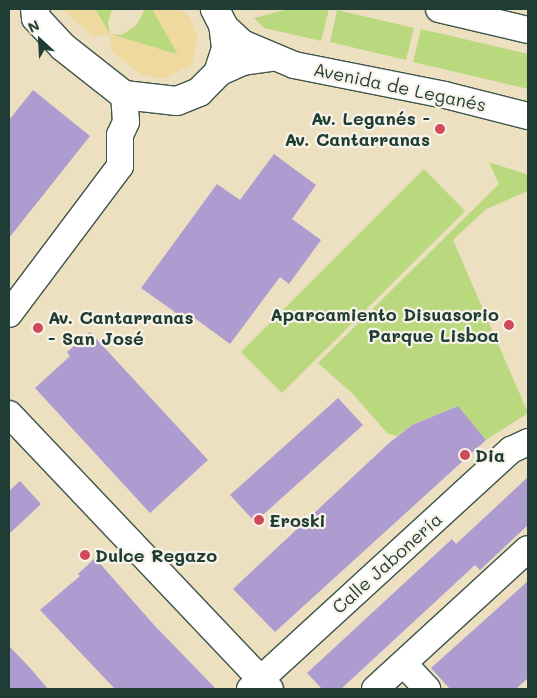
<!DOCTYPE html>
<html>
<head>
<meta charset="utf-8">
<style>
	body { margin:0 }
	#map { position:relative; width:537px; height:698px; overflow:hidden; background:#ece0c0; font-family:Mali,sans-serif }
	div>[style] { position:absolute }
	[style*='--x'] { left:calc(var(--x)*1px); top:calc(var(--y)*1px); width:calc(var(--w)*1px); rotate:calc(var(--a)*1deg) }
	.green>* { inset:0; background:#bad87e }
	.sand>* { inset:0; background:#eeda9e }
	.building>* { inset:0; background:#ae9cd0 }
	.roads { filter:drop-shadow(1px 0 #3e5549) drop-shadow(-1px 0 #3e5549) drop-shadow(0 1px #3e5549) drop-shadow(0 -1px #3e5549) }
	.minor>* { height:26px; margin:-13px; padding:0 13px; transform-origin:13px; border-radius:13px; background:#fff }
	.major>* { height:28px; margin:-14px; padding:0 14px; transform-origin:14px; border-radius:14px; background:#fff }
	.dots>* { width:14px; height:14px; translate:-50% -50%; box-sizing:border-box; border:2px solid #f7f3e8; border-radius:50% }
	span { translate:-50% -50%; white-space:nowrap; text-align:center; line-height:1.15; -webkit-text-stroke:4.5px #f7f3e8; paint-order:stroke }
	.street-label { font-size:18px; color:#1f3d34 }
	.poi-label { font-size:18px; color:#1f3d34; font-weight:700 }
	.right { translate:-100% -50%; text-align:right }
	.left { translate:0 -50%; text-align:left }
	.frame { position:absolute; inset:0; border:10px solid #1f3d34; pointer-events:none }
	.north { position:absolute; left:15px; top:15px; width:50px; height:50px; -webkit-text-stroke:4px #f7f3e8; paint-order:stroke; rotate:335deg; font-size:14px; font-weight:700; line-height:20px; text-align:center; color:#1f3d34 }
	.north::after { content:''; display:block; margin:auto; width:18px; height:22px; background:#1f3d34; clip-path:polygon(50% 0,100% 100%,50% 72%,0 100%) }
</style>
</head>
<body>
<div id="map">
	<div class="green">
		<div style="clip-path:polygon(95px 9px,112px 9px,108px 23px,110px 34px,121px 35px,136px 26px,145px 9px,152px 9px,179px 55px,110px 34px)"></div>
		<div style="clip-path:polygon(289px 9px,329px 9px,321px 41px,264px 28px,254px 18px)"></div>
		<div style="clip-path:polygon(337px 10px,414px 28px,406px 60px,330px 42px)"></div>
		<div style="clip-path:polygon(421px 29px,528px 54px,528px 89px,413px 62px)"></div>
		<div style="clip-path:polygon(489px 162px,528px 175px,528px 191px,486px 209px,453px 240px,528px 413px,486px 440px,457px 406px,412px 425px,397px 436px,387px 433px,353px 394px,318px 363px,499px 184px)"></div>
		<div style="clip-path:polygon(424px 169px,465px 211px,282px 393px,241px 352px)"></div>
	</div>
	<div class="sand">
		<div style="clip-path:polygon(62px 9px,95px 9px,110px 34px,178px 55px,152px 9px,179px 9px,189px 16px,198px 36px,192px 65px,162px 79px,142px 75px,112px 52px,109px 34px,93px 37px)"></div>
	</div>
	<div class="building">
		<div style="clip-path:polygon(33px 90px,90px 136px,9px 238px,9px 120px)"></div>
		<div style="clip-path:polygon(274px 154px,316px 185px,292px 219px,321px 240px,289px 284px,280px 277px,230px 344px,189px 314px,186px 320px,141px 288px,217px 184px,240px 200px)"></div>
		<div style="clip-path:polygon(90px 332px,208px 460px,150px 513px,35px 388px,70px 356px,67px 352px)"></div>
		<div style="clip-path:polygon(338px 398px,363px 425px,255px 522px,230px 495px)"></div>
		<div style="clip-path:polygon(458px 406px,486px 440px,275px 632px,233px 589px,389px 443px,412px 425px)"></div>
		<div style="clip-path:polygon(528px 477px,528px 525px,480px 570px,475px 565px,341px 689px,322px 689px,307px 673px,452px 539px,456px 544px)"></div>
		<div style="clip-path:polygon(20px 481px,41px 504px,9px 534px,9px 491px)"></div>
		<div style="clip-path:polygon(95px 558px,155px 626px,216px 689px,115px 689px,40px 610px,80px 576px,78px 574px)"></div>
		<div style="clip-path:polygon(528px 581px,528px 678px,516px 689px,450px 689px,431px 668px)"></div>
		<div style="clip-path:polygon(9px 646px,31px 669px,48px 689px,9px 689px)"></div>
	</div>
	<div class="roads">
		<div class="minor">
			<div style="--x:439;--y:9;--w:91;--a:13.3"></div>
			<div style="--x:223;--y:25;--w:26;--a:43"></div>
			<div style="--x:242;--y:43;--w:56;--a:22.9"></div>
			<div style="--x:294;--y:65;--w:154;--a:11.2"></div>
			<div style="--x:445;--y:95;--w:86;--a:14.2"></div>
			<div style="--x:218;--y:73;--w:27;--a:-24"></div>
			<div style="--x:243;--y:62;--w:29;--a:-8"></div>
			<div style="--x:9;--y:314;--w:185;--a:-53.1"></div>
			<div style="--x:120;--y:166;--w:31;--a:-90"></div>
			<div style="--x:120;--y:135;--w:14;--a:-65"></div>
			<div style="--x:126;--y:122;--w:27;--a:-94"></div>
			<div style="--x:9;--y:414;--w:379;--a:46.5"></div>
			<div style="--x:404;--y:664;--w:34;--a:47"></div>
			<div style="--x:250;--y:689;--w:354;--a:-42.5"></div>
			<div style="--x:511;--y:450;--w:19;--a:-25"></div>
			<div style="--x:375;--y:689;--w:207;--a:-42.5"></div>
		</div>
		<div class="major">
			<div style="--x:35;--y:9;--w:9;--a:84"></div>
			<div style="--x:36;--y:18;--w:40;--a:47"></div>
			<div style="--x:63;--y:47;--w:78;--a:38.2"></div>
			<div style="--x:124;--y:95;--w:53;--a:6.5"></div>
			<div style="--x:177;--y:101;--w:24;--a:-22"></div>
			<div style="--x:199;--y:92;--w:27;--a:-45"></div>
			<div style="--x:218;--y:73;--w:26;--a:-72"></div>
			<div style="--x:226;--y:48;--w:23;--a:-97"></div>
			<div style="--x:223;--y:25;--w:18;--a:-117"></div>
		</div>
	</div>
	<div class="dots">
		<div style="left:440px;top:129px;background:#d1495b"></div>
		<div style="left:509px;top:325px;background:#d1495b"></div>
		<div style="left:38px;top:328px;background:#d1495b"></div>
		<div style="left:465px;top:455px;background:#d1495b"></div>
		<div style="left:259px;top:520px;background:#d1495b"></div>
		<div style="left:85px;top:555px;background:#d1495b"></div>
	</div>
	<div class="street-label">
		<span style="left:400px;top:87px;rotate:12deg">Avenida de Leganés</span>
		<span style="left:387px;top:563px;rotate:-42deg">Calle Jabonería</span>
	</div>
	<div class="poi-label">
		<span class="right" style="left:430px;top:129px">Av. Leganés -<br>Av. Cantarranas</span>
		<span class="right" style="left:499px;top:325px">Aparcamiento Disuasorio<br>Parque Lisboa</span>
		<span class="left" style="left:48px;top:328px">Av. Cantarranas<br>- San José</span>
		<span class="left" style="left:475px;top:455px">Dia</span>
		<span class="left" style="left:269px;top:520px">Eroski</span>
		<span class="left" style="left:95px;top:555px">Dulce Regazo</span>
	</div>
	<div class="frame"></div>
	<div class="north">N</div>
</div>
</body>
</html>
